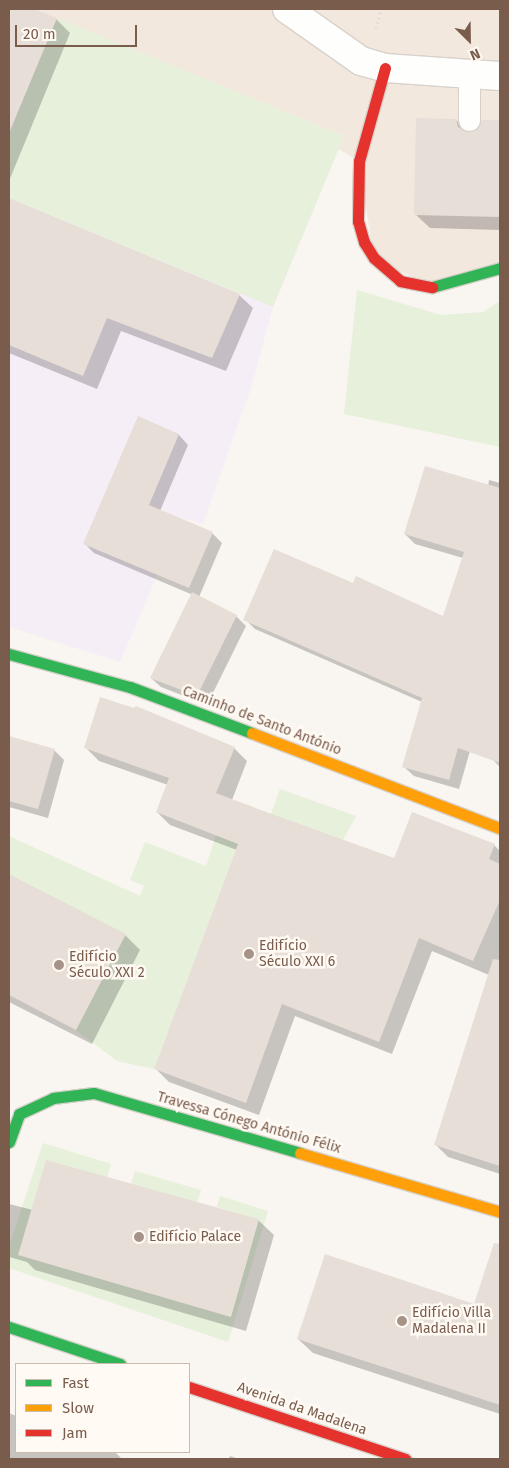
<!DOCTYPE html>
<html>
<head>
<meta charset="utf-8">
<style>
	body { margin:0 }
	#map { position:relative; width:509px; height:1468px; overflow:hidden; background:#f9f5f0; font-family:"Fira Sans",sans-serif }
	div>[style] { position:absolute }
	[style*='--x'] { left:calc(var(--x)*1px); top:calc(var(--y)*1px); width:calc(var(--w)*1px); rotate:calc(var(--a)*1deg) }
	.residential>* { inset:0; background:#f2e8de }
	.education>* { inset:0; background:#f6eef6 }
	.green>* { inset:0; background:#e7f0db }
	.shadow>* { inset:0; background:#0003 }
	.building>* { inset:0; background:#e6ded7 }
	.path>* { height:3px; margin-top:-1.5px; transform-origin:0; background:repeating-linear-gradient(90deg,#dcd5d0 0 1px,transparent 0 5px) }
	.roads { filter:drop-shadow(1px 0 #d7d1cb) drop-shadow(-1px 0 #d7d1cb) drop-shadow(0 1px #d7d1cb) drop-shadow(0 -1px #d7d1cb) }
	.lane>* { height:21px; margin:-10.5px; padding:0 10.5px; transform-origin:10.5px; border-radius:10.5px; background:#fefefd }
	.street>* { height:28px; margin:-14px; padding:0 14px; transform-origin:14px; border-radius:14px; background:#fefefd }
	.fast>* { height:11px; margin:-5.5px; padding:0 5.5px; transform-origin:5.5px; border-radius:5.5px; background:#30b455 }
	.slow>* { height:11px; margin:-5.5px; padding:0 5.5px; transform-origin:5.5px; border-radius:5.5px; background:#ff9f0a }
	.jam>* { height:11px; margin:-5.5px; padding:0 5.5px; transform-origin:5.5px; border-radius:5.5px; background:#e5322d }
	.dots>* { width:14px; height:14px; translate:-50% -50%; box-sizing:border-box; border:2px solid #fffaf3; border-radius:50% }
	span { translate:-50% -50%; white-space:nowrap; text-align:center; line-height:1.15; -webkit-text-stroke:5px #fffaf3; paint-order:stroke }
	.street-label { font-size:14px; color:#7a5c4d }
	.poi-label { font-size:14px; color:#7a5c4d }
	.left { translate:0 -50%; text-align:left }
	.frame { position:absolute; inset:0; border:10px solid #7a5c4d; pointer-events:none }
	.legend { position:absolute; left:15px; top:1363px; width:175px; height:90px; box-sizing:border-box; background:#fffaf3; border:1px solid #cabbb1; margin:0; padding:6px 9px; list-style:none; font-size:15px; color:#7a5c4d }
	.legend li { display:flex; align-items:center; gap:10px; height:25px }
	.legend b { width:25px; border:1px solid #cabbb1 }
	.north { position:absolute; left:444px; top:15px; width:50px; height:50px; -webkit-text-stroke:4px #fffaf3; paint-order:stroke; rotate:157deg; font-size:14px; font-weight:700; line-height:20px; text-align:center; color:#7a5c4d }
	.north::after { content:''; display:block; margin:auto; width:18px; height:22px; background:#7a5c4d; clip-path:polygon(50% 0,100% 100%,50% 72%,0 100%) }
	.scale { position:absolute; left:15px; top:25px; width:122px; height:22px; box-sizing:border-box; border:2px solid #7a5c4d; border-top:0; padding-left:6px; font-size:15px; line-height:18px; white-space:nowrap; color:#7a5c4d; -webkit-text-stroke:4px #fffaf3; paint-order:stroke }
</style>
</head>
<body>
<div id="map">
	<div class="residential">
		<div style="clip-path:polygon(19px 9px,500px 9px,500px 268px,433px 287px,374px 258px,359px 161px,289px 121px)"></div>
	</div>
	<div class="education">
		<div style="clip-path:polygon(9px 9px,34px 9px,344px 136px,273px 307px,251px 388px,203px 524px,182px 518px,120px 662px,9px 627px)"></div>
	</div>
	<div class="green">
		<div style="clip-path:polygon(57px 18px,344px 136px,273px 307px,9px 198px,9px 135px)"></div>
		<div style="clip-path:polygon(357px 290px,441px 315px,483px 312px,500px 301px,500px 447px,344px 414px)"></div>
		<div style="clip-path:polygon(280px 789px,356px 816px,343px 840px,271px 814px)"></div>
		<div style="clip-path:polygon(228px 799px,252px 806px,154px 1069px,117px 1061px,76px 1030px,125px 934px,9px 874px,9px 836px,140px 896px,144px 886px,130px 880px,145px 842px,206px 866px)"></div>
		<div style="clip-path:polygon(43px 1143px,111px 1164px,107px 1178px,46px 1161px,19px 1255px,230px 1317px,259px 1219px,217px 1207px,220px 1196px,268px 1211px,228px 1342px,9px 1268px,9px 1247px)"></div>
		<div style="clip-path:polygon(135px 1171px,201px 1190px,197px 1202px,131px 1184px)"></div>
	</div>
	<div class="shadow">
		<div style="clip-path:polygon(9px 9px,31px 9px,56px 19px,70px 33px,9px 181px)"></div>
		<div style="clip-path:polygon(456px 120px,469px 134px,476px 132px,482px 121px,500px 121px,500px 230px,430px 228px,415px 214px)"></div>
		<div style="clip-path:polygon(9px 200px,239px 295px,253px 308px,226px 371px,121px 331px,97px 389px,9px 353px)"></div>
		<div style="clip-path:polygon(138px 418px,179px 435px,188px 445px,160px 511px,212px 533px,222px 543px,199px 597px,236px 616px,246px 626px,207px 705px,161px 687px,151px 678px,193px 595px,94px 553px,84px 543px)"></div>
		<div style="clip-path:polygon(489px 480px,500px 483px,500px 647px,459px 789px,414px 776px,404px 767px,422px 702px,255px 629px,245px 619px,354px 584px,444px 618px,463px 558px,415px 544px,405px 534px,488px 486px)"></div>
		<div style="clip-path:polygon(9px 737px,54px 750px,64px 760px,48px 818px,9px 807px)"></div>
		<div style="clip-path:polygon(500px 743px,500px 767px,493px 760px)"></div>
		<div style="clip-path:polygon(86px 748px,234px 748px,247px 761px,232px 800px,395px 859px,494px 845px,500px 851px,500px 1174px,448px 1157px,435px 1144px,489px 975px,432px 951px,392px 1054px,295px 1016px,259px 1115px,169px 1082px,156px 1069px,237px 850px,170px 825px,157px 812px,168px 785px,99px 761px)"></div>
		<div style="clip-path:polygon(9px 876px,125px 935px,140px 950px,92px 1044px,9px 1002px)"></div>
		<div style="clip-path:polygon(9px 1204px,33px 1210px,258px 1220px,274px 1235px,246px 1331px,35px 1270px,27px 1262px,9px 1257px)"></div>
		<div style="clip-path:polygon(488px 1266px,500px 1270px,500px 1414px,313px 1353px,298px 1339px,475px 1305px)"></div>
		<div style="clip-path:polygon(9px 1413px,16px 1416px,16px 1452px,115px 1452px,122px 1459px,9px 1459px)"></div>
		<div style="clip-path:polygon(230px 1456px,239px 1459px,229px 1459px)"></div>
	</div>
	<div class="building">
		<div style="clip-path:polygon(9px 9px,34px 9px,57px 18px,9px 133px)"></div>
		<div style="clip-path:polygon(416px 118px,456px 119px,458px 127px,469px 132px,476px 131px,482px 120px,500px 120px,500px 217px,414px 215px)"></div>
		<div style="clip-path:polygon(9px 198px,240px 294px,212px 358px,107px 318px,83px 376px,9px 345px)"></div>
		<div style="clip-path:polygon(138px 416px,179px 434px,149px 505px,213px 532px,189px 588px,83px 544px)"></div>
		<div style="clip-path:polygon(425px 466px,500px 488px,500px 763px,458px 748px,449px 780px,402px 767px,422px 698px,243px 620px,274px 549px,353px 583px,356px 576px,443px 616px,464px 552px,404px 534px)"></div>
		<div style="clip-path:polygon(192px 592px,237px 615px,197px 696px,150px 678px)"></div>
		<div style="clip-path:polygon(100px 697px,134px 708px,136px 706px,235px 747px,216px 793px,271px 814px,394px 858px,412px 812px,495px 844px,489px 859px,500px 864px,500px 900px,473px 961px,419px 938px,379px 1042px,282px 1004px,246px 1103px,154px 1069px,238px 844px,156px 812px,169px 778px,84px 748px)"></div>
		<div style="clip-path:polygon(9px 736px,55px 749px,38px 809px,9px 801px)"></div>
		<div style="clip-path:polygon(9px 874px,126px 934px,76px 1030px,9px 995px)"></div>
		<div style="clip-path:polygon(493px 959px,500px 960px,500px 1166px,434px 1145px)"></div>
		<div style="clip-path:polygon(46px 1160px,259px 1219px,231px 1317px,18px 1255px)"></div>
		<div style="clip-path:polygon(494px 1243px,500px 1244px,500px 1405px,297px 1339px,325px 1254px,474px 1304px)"></div>
	</div>
	<div class="path">
		<div style="--x:376;--y:28;--w:20;--a:-75"></div>
	</div>
	<div class="roads">
		<div class="lane">
			<div style="--x:469;--y:76;--w:44;--a:90"></div>
		</div>
		<div class="street">
			<div style="--x:287;--y:9;--w:90;--a:35.1"></div>
			<div style="--x:361;--y:61;--w:25;--a:16"></div>
			<div style="--x:385;--y:68;--w:115;--a:4"></div>
		</div>
		<div class="fast">
			<div style="--x:432;--y:287;--w:71;--a:-15.6"></div>
			<div style="--x:9;--y:654;--w:125;--a:15.3"></div>
			<div style="--x:130;--y:687;--w:130;--a:20.7"></div>
			<div style="--x:9;--y:1142;--w:30;--a:-70"></div>
			<div style="--x:19;--y:1114;--w:38;--a:-25"></div>
			<div style="--x:53;--y:1098;--w:41;--a:-7"></div>
			<div style="--x:94;--y:1093;--w:215;--a:16.2"></div>
			<div style="--x:9;--y:1327;--w:117;--a:18.4"></div>
		</div>
		<div class="slow">
			<div style="--x:252;--y:733;--w:266;--a:21"></div>
			<div style="--x:300;--y:1153;--w:209;--a:16.4"></div>
		</div>
		<div class="jam">
			<div style="--x:385;--y:68;--w:97;--a:105.6"></div>
			<div style="--x:359;--y:161;--w:60;--a:91"></div>
			<div style="--x:358;--y:221;--w:22;--a:74"></div>
			<div style="--x:364;--y:242;--w:19;--a:58"></div>
			<div style="--x:374;--y:258;--w:35;--a:41"></div>
			<div style="--x:400;--y:281;--w:33;--a:11"></div>
			<div style="--x:189;--y:1387;--w:228;--a:18.4"></div>
		</div>
	</div>
	<div class="dots">
		<div style="left:249px;top:954px;background:#a69286"></div>
		<div style="left:59px;top:965px;background:#a69286"></div>
		<div style="left:139px;top:1237px;background:#a69286"></div>
		<div style="left:402px;top:1321px;background:#a69286"></div>
	</div>
	<div class="street-label">
		<span style="left:262px;top:721px;rotate:21deg">Caminho de Santo António</span>
		<span style="left:249px;top:1123px;rotate:16deg">Travessa Cónego António Félix</span>
		<span style="left:302px;top:1409px;rotate:19deg">Avenida da Madalena</span>
	</div>
	<div class="poi-label">
		<span class="left" style="left:259px;top:954px">Edifício<br>Século XXI 6</span>
		<span class="left" style="left:69px;top:965px">Edifício<br>Século XXI 2</span>
		<span class="left" style="left:149px;top:1237px">Edifício Palace</span>
		<span class="left" style="left:412px;top:1321px">Edifício Villa<br>Madalena II</span>
	</div>
	<div class="frame"></div>
	<ul class="legend">
	<li><b style="height:6px;background:#30b455"></b>Fast</li>
	<li><b style="height:6px;background:#ff9f0a"></b>Slow</li>
	<li><b style="height:6px;background:#e5322d"></b>Jam</li>
	</ul>
	<div class="north">N</div>
	<div class="scale">20 m</div>
</div>
</body>
</html>
